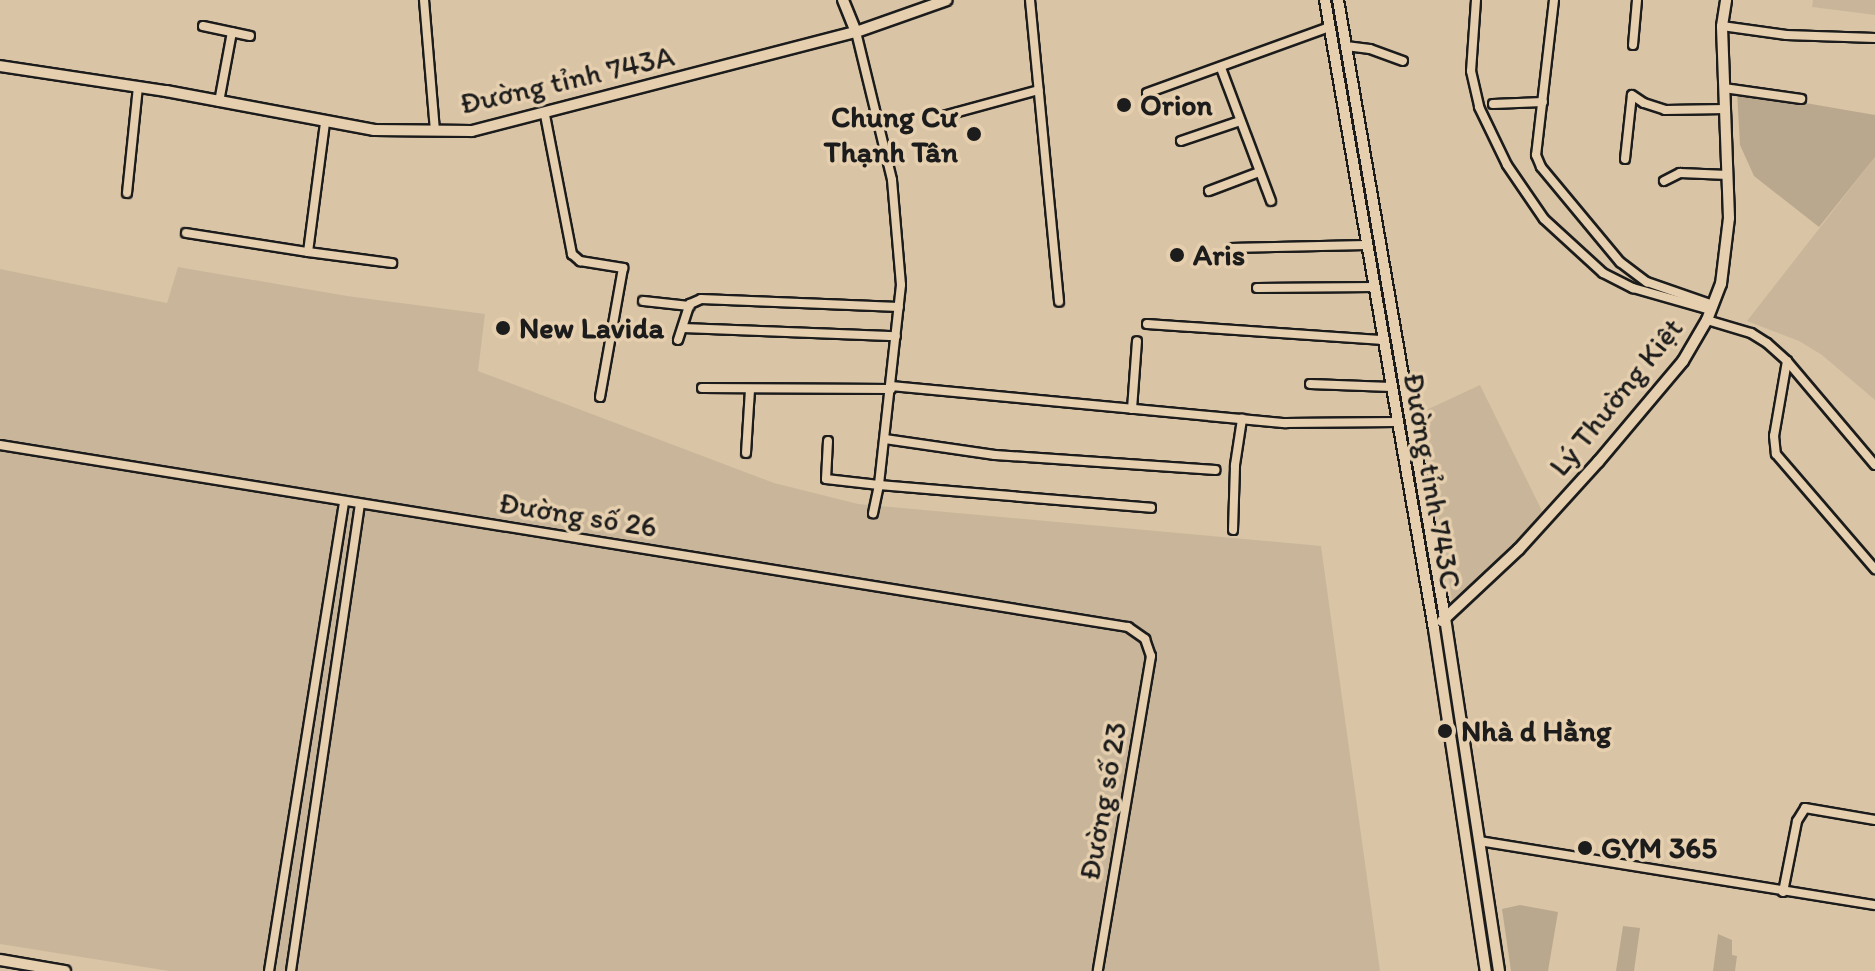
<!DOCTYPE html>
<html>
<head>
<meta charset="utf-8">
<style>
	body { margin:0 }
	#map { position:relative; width:1875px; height:971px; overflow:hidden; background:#d9c4a5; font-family:Itim,sans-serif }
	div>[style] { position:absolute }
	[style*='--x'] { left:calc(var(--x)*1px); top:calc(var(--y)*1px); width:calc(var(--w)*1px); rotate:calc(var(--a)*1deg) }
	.built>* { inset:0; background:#c9b69a }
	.green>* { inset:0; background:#baa88e }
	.roads { filter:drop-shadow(2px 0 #1c1c1c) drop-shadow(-2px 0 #1c1c1c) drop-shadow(0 2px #1c1c1c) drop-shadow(0 -2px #1c1c1c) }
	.minor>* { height:8px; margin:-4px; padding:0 4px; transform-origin:4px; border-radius:4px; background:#e5cfae }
	.major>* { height:10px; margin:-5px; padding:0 5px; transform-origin:5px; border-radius:5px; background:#e5cfae }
	.dots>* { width:22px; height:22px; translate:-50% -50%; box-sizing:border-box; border:4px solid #e5cfae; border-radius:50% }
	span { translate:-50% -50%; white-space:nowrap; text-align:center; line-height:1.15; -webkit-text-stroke:7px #e5cfae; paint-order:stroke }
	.street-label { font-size:30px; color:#1c1c1c }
	.poi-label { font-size:30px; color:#1c1c1c; font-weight:700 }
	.left { translate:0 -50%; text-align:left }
	.right { translate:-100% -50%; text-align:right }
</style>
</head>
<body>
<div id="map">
	<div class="built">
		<div style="clip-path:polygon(1813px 0,1875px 0,1875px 15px,1812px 7px)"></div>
		<div style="clip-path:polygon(1875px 157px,1875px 400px,1822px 355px,1799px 341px,1747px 321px)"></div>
		<div style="clip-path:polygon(178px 267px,347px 296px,485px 314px,478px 371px,774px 483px,858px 504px,1321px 546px,1380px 971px,169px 971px,0 944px,0 269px,167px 303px)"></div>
		<div style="clip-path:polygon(1480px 385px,1546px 519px,1452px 600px,1422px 412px)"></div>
	</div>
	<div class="green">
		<div style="clip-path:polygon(1737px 91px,1875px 115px,1875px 157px,1819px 227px,1754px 176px,1740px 145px)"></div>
		<div style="clip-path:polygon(1520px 905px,1558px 912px,1548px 971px,1511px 971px,1502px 909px)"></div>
		<div style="clip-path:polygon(1623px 926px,1640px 928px,1634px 971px,1616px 971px)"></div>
		<div style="clip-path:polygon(1718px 934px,1732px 940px,1732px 955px,1737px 956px,1735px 971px,1713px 971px)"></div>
	</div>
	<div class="roads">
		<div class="minor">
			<div style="--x:424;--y:0;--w:131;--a:85.2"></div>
			<div style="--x:1030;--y:0;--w:303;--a:84.5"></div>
			<div style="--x:1476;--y:0;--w:71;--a:94"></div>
			<div style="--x:1471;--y:71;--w:37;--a:77"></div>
			<div style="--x:1479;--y:107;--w:64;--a:64.2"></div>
			<div style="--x:1507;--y:165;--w:65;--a:55.6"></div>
			<div style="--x:1544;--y:219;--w:80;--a:42.5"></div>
			<div style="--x:1603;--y:273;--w:34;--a:27"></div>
			<div style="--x:1633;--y:288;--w:81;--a:15.8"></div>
			<div style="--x:1554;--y:0;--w:156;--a:96.6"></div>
			<div style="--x:1536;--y:155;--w:13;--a:67"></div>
			<div style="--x:1541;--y:167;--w:124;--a:50.3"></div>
			<div style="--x:1620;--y:262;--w:34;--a:37"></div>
			<div style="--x:1647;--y:282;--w:70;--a:19.2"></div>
			<div style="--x:203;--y:26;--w:48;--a:12"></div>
			<div style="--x:1722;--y:26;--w:65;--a:8"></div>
			<div style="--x:1786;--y:35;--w:89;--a:1.9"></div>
			<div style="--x:856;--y:32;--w:152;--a:76.3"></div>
			<div style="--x:892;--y:180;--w:105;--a:85.1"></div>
			<div style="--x:901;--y:285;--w:201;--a:96.3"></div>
			<div style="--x:879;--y:485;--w:273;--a:4.8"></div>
			<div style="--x:1633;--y:45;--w:45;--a:-84.9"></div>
			<div style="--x:1346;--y:46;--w:24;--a:7"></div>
			<div style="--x:1370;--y:49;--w:35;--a:20"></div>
			<div style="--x:1221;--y:68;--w:142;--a:69.4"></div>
			<div style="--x:1724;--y:88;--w:78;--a:8.1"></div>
			<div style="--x:1147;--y:93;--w:194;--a:-19.9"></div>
			<div style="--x:219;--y:102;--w:71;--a:-79.5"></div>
			<div style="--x:1493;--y:104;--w:50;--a:-2.3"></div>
			<div style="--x:545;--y:115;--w:142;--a:79"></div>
			<div style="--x:572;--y:254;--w:11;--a:41"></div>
			<div style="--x:580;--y:261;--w:44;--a:9.2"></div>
			<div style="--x:623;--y:268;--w:131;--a:100.1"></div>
			<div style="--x:943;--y:116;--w:99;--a:-15.2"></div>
			<div style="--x:1181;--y:141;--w:62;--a:-18.7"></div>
			<div style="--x:1625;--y:159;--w:64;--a:-83.8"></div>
			<div style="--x:1632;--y:95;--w:14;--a:34"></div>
			<div style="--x:1644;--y:103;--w:22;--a:18"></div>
			<div style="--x:1665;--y:110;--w:61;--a:-0.9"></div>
			<div style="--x:1664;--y:181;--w:18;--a:-27"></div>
			<div style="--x:1680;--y:173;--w:48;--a:2.4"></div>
			<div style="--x:1209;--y:191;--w:53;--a:-20.8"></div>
			<div style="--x:127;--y:193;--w:107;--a:-84.1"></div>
			<div style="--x:186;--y:233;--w:123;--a:8.9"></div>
			<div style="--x:308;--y:252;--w:131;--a:-82.5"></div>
			<div style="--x:1230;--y:248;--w:136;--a:-1.3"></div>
			<div style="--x:308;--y:252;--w:85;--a:7.5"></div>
			<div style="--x:1257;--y:288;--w:117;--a:-0.5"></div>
			<div style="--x:643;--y:301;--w:47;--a:6.1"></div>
			<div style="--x:1707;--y:320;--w:46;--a:16.5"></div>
			<div style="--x:1751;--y:333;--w:19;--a:32"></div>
			<div style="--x:1767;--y:343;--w:27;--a:42"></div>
			<div style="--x:1787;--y:361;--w:136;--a:49.8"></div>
			<div style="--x:1147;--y:324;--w:237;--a:3.9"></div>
			<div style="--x:683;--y:328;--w:213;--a:2.2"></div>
			<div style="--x:678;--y:340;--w:38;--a:-72"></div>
			<div style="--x:690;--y:304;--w:12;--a:-24"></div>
			<div style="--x:701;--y:299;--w:198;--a:2.3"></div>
			<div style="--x:1787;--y:361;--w:76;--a:99.8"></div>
			<div style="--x:1774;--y:436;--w:18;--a:84"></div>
			<div style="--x:1776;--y:454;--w:152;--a:49.3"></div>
			<div style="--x:1310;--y:384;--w:81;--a:2.1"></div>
			<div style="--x:891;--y:386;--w:396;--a:5.4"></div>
			<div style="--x:1285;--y:423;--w:112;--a:-0.5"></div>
			<div style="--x:702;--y:388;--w:189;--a:0.3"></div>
			<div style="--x:1132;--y:409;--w:68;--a:-85.8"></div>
			<div style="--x:885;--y:439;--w:111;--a:8.3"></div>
			<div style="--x:995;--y:455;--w:221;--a:3.9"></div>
			<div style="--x:828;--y:441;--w:38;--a:93"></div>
			<div style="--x:826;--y:479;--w:53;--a:6.5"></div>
			<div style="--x:879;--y:485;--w:29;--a:102"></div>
			<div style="--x:0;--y:445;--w:1143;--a:9.17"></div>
			<div style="--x:1128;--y:627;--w:21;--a:35"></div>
			<div style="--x:1145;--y:639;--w:18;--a:71"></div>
			<div style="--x:1151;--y:656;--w:319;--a:99.6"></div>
			<div style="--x:746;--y:453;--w:64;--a:-86.4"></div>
			<div style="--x:1233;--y:530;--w:65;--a:-88.2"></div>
			<div style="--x:1235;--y:465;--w:47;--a:-81.3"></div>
			<div style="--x:1479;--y:841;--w:401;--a:9.2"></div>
			<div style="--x:1783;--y:892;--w:72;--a:-78.8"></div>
			<div style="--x:1797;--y:821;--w:15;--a:-58"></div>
			<div style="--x:1805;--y:808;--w:71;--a:9.7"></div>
			<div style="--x:269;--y:971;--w:475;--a:-80.9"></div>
			<div style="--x:291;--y:971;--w:471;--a:-81.6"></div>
		</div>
		<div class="major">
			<div style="--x:843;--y:0;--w:35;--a:68"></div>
			<div style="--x:1325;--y:0;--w:638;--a:80.17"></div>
			<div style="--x:1434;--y:629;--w:346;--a:81.4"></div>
			<div style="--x:1338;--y:0;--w:627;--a:80.18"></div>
			<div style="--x:1445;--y:618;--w:357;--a:81.3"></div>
			<div style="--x:0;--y:66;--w:168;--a:8.6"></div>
			<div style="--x:166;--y:91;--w:212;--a:10.6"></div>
			<div style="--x:374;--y:130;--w:98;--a:0.6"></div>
			<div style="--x:472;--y:131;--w:397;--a:-14.5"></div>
			<div style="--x:856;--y:32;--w:96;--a:-19.4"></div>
			<div style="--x:1442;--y:621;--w:105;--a:-43.1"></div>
			<div style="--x:1519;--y:549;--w:118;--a:-47.8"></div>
			<div style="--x:1598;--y:462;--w:132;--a:-49.9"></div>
			<div style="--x:1683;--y:361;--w:48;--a:-59.7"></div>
			<div style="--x:1707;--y:320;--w:39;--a:-69"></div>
			<div style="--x:1721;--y:284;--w:66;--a:-83.1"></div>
			<div style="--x:1729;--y:218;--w:192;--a:-92.1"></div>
			<div style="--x:1722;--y:26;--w:26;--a:-81"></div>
			<div style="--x:0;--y:960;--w:66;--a:9.6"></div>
		</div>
	</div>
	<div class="dots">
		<div style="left:1124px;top:105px;background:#1c1c1c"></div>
		<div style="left:974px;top:134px;background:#1c1c1c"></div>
		<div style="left:1177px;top:255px;background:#1c1c1c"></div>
		<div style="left:503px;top:328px;background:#1c1c1c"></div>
		<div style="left:1445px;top:731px;background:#1c1c1c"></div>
		<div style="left:1585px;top:848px;background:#1c1c1c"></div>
	</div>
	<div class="street-label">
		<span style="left:567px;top:80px;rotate:-13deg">Đường tỉnh 743A</span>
		<span style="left:1616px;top:397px;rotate:-51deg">Lý Thường Kiệt</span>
		<span style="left:1432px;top:481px;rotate:80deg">Đường tỉnh 743C</span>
		<span style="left:578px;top:515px;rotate:9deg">Đường số 26</span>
		<span style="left:1103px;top:801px;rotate:-80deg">Đường số 23</span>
	</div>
	<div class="poi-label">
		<span class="left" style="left:1140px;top:105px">Orion</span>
		<span class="right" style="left:958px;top:134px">Chung Cư<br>Thạnh Tân</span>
		<span class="left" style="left:1193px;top:255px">Aris</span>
		<span class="left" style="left:519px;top:328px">New Lavida</span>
		<span class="left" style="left:1461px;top:731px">Nhà d Hằng</span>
		<span class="left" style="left:1601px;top:848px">GYM 365</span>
	</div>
</div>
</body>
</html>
